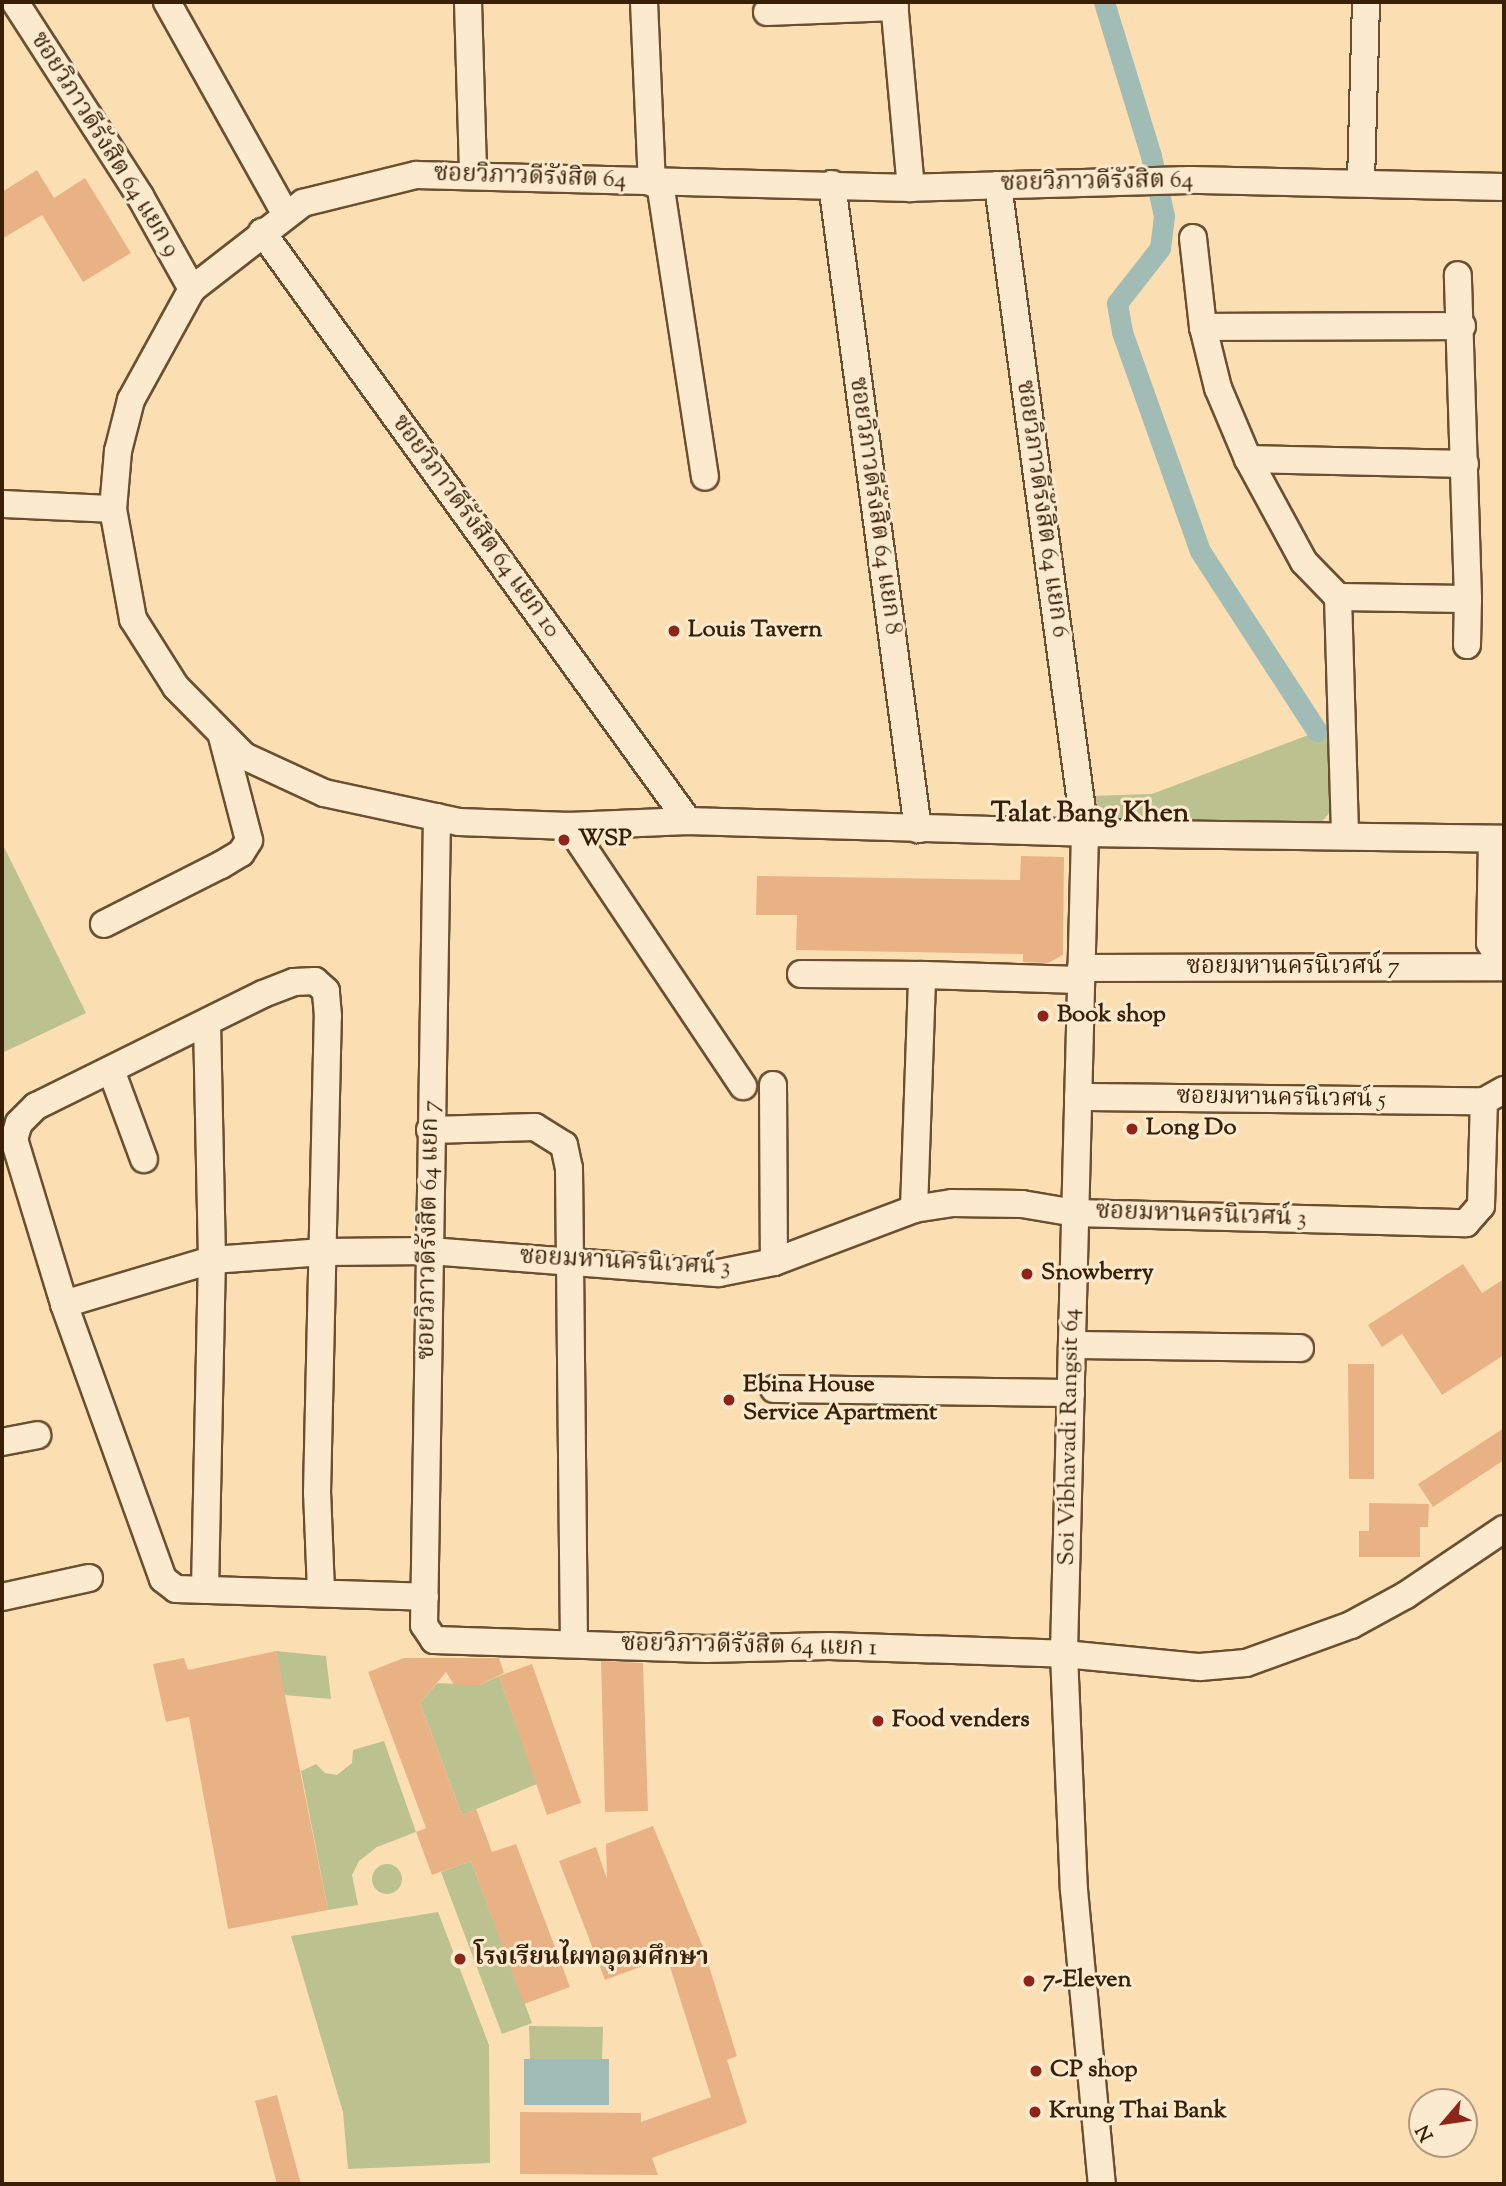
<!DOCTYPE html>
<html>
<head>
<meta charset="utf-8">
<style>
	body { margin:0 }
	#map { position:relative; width:1506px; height:2186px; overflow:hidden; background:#fbdfb3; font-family:"Sorts Mill Goudy","Noto Serif Thai",serif }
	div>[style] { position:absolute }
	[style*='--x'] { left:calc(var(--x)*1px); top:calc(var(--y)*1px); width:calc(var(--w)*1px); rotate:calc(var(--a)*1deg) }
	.green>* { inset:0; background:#bbc28f }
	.round { border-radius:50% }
	.water>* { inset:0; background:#a0bcb4 }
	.canal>* { height:21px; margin:-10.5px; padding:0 10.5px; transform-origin:10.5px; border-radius:10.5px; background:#a0bcb4 }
	.building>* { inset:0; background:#e9b285 }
	.roads { filter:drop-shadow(2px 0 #6a4f30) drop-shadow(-2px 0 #6a4f30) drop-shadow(0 2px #6a4f30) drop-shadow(0 -2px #6a4f30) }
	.minor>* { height:26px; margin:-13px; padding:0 13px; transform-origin:13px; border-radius:13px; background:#fceace }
	.dots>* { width:19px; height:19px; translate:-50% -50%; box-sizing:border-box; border:4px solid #fceace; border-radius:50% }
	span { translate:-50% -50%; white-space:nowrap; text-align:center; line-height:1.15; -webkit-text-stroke:6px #fceace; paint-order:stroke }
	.street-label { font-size:24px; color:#391f05 }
	.poi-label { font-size:24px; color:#391f05; font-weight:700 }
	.left { translate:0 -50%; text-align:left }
	.quarter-label { font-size:28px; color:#391f05; font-weight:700 }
	.frame { position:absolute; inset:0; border:4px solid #391f05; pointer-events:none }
	.north { position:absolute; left:1408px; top:2088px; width:70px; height:70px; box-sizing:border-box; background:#fceace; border:2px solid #ae997e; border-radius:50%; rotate:241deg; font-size:19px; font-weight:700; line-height:28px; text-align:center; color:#391f05 }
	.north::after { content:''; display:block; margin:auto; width:24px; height:32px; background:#8f2418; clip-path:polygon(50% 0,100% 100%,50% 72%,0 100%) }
</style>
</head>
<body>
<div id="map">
	<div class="green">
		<div style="clip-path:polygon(1332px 726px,1329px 813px,1321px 823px,1092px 822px,1089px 796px,1152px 794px)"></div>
		<div style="clip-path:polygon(2px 843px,86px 1013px,2px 1053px)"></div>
		<div style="clip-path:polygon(276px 1651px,326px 1656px,331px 1699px,284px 1695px)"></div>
		<div style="clip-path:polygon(499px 1676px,537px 1784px,462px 1815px,420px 1703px,437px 1683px,479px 1685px)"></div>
		<div style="clip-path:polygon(384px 1741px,416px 1832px,377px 1847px,359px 1861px,352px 1875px,358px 1905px,328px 1910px,301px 1771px,316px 1764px,325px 1773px,337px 1775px,352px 1763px,353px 1750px)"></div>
		<div style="clip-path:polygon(471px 1861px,532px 2023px,502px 2034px,441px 1872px)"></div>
		<div class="round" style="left:372px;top:1864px;width:30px;height:30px"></div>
		<div style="clip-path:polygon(438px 1912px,489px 2045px,490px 2163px,348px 2169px,343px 2112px,291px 1936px)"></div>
		<div style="clip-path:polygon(529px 2026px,603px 2027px,602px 2059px,530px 2059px)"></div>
	</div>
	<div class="water">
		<div style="clip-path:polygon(524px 2059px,609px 2059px,609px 2105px,524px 2105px)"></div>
	</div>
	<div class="canal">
		<div style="--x:1104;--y:2;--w:161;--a:73"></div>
		<div style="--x:1151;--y:156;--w:61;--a:77.8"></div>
		<div style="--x:1164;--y:216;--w:32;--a:97"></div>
		<div style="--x:1160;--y:248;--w:70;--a:128"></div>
		<div style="--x:1117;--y:303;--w:29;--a:80"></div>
		<div style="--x:1122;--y:332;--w:232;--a:70.4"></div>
		<div style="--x:1200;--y:551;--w:215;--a:57"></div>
	</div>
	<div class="building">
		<div style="clip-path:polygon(37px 170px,54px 198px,85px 178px,131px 253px,83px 282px,42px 215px,2px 239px,2px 192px)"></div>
		<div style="clip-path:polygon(1021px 856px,1064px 857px,1063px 955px,1048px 963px,1023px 962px,1023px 954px,796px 950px,797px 915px,756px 915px,757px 876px,1020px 880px)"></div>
		<div style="clip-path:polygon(1463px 1264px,1482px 1293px,1504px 1279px,1504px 1355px,1442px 1395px,1402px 1334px,1382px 1347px,1368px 1325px)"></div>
		<div style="clip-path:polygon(1348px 1364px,1374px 1364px,1374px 1479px,1349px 1479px)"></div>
		<div style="clip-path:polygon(1504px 1428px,1504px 1460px,1433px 1507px,1418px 1484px)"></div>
		<div style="clip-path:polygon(1369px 1503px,1429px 1504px,1428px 1527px,1420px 1527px,1420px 1557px,1359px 1557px,1359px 1531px,1369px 1531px)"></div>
		<div style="clip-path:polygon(276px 1651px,328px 1910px,228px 1929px,189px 1717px,166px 1722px,153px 1664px,184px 1658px,188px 1670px)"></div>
		<div style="clip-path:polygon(404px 1658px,499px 1658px,504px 1673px,479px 1685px,454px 1685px,446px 1672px,420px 1703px,462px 1815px,476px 1809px,492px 1852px,516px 1844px,570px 1987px,524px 2004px,471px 1861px,432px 1875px,416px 1832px,426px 1828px,368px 1672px)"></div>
		<div style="clip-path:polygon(601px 1661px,643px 1663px,648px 1811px,605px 1812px)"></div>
		<div style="clip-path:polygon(532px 1664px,581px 1803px,547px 1815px,499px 1676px)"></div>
		<div style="clip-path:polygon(653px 1826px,703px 1947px,737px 2056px,727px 2060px,747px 2123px,652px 2158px,658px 2175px,520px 2174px,520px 2112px,641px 2113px,641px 2122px,711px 2097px,667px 1957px,605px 1980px,559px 1861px,596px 1847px,607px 1879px,606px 1844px)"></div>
		<div style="clip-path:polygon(277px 2095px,301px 2184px,277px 2184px,255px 2101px)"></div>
	</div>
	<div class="roads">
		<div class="minor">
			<div style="--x:15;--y:2;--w:231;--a:57.2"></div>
			<div style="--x:140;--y:196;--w:107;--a:60.8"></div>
			<div style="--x:167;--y:2;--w:244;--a:60.8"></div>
			<div style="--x:468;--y:2;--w:172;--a:88.3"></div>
			<div style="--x:644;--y:2;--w:181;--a:87.5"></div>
			<div style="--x:894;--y:2;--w:187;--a:84.8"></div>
			<div style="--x:767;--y:12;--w:128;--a:-2.2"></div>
			<div style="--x:1361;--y:181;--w:179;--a:-88.4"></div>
			<div style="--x:660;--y:183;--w:297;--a:81.3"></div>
			<div style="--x:832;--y:184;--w:651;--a:82.41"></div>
			<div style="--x:998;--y:185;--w:654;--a:82.35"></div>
			<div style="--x:1085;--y:833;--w:821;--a:91.47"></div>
			<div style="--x:1064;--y:1654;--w:236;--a:87.6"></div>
			<div style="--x:1074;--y:1890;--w:295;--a:84.6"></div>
			<div style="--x:1504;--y:187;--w:314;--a:-178.7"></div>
			<div style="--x:1190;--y:180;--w:279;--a:178.4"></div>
			<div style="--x:911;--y:188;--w:495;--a:-178.5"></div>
			<div style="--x:416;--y:175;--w:116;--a:166.1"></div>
			<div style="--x:303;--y:203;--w:140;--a:142.2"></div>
			<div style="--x:192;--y:289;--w:127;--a:118.8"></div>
			<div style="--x:131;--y:400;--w:53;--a:104.3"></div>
			<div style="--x:118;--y:451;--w:58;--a:94.9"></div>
			<div style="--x:113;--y:509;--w:112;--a:79.7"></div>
			<div style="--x:133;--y:619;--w:80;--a:57.7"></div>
			<div style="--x:176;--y:687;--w:97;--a:45.4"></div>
			<div style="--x:244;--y:756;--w:88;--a:24.8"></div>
			<div style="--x:324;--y:793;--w:138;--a:12.1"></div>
			<div style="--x:459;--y:822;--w:110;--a:2.1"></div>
			<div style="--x:569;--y:826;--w:119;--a:-2.4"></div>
			<div style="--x:688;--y:821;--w:397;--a:1.7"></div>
			<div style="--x:1085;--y:833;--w:419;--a:0.8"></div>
			<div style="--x:262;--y:232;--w:727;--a:54.12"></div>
			<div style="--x:1193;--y:238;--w:90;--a:83.6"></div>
			<div style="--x:1203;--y:327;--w:63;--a:76.2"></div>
			<div style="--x:1218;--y:388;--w:77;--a:67.1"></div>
			<div style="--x:1248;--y:459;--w:117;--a:61.5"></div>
			<div style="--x:1304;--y:562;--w:49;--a:45.8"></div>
			<div style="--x:1338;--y:597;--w:238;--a:88.3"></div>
			<div style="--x:1203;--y:327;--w:259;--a:-0.2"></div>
			<div style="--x:1248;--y:459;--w:217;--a:1.3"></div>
			<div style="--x:2;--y:504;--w:111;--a:2.6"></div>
			<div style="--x:1338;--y:597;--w:130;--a:0.9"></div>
			<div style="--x:1468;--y:599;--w:324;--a:-91.8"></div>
			<div style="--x:1467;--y:645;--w:46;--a:-88.8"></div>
			<div style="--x:437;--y:817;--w:808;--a:90.92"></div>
			<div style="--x:424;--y:1625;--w:18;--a:56"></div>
			<div style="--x:434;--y:1640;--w:272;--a:1.9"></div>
			<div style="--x:706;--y:1649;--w:123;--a:-1.4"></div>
			<div style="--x:829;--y:1646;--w:235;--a:1.9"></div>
			<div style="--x:1064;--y:1654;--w:137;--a:5.5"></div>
			<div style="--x:1200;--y:1667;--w:46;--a:-5"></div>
			<div style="--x:1246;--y:1663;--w:112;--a:-19.9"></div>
			<div style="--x:1351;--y:1625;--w:63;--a:-28.6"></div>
			<div style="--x:1406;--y:1595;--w:118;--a:-34"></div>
			<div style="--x:569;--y:826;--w:313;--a:56.2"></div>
			<div style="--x:1492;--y:839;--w:104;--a:91.1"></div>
			<div style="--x:1490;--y:943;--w:26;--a:58"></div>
			<div style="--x:104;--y:924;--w:131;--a:-26.8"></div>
			<div style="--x:221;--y:865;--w:23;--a:-31"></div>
			<div style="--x:241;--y:853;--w:15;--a:-58"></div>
			<div style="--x:249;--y:840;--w:107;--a:-104.6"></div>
			<div style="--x:1081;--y:968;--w:423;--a:-0.1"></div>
			<div style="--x:801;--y:974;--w:121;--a:0.5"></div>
			<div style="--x:111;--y:1070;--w:95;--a:69.7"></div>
			<div style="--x:773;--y:1085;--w:177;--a:89.7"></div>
			<div style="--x:1078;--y:1097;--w:406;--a:0.6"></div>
			<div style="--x:430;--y:1130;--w:105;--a:-1.6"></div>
			<div style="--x:535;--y:1127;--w:34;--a:32"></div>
			<div style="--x:564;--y:1145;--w:24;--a:78"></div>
			<div style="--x:569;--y:1168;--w:476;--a:89.4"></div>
			<div style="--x:914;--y:1209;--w:234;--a:-88"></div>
			<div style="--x:922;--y:975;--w:159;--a:1.8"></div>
			<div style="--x:64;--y:1304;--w:154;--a:-16.6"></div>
			<div style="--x:212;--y:1260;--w:112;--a:-4.1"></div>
			<div style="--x:324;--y:1252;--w:106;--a:-0.5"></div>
			<div style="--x:430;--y:1251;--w:290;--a:4.4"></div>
			<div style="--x:719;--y:1273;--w:56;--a:-11.3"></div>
			<div style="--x:774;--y:1262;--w:150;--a:-20.7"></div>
			<div style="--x:914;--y:1209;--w:38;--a:-9"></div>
			<div style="--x:952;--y:1203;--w:70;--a:0.8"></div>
			<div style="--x:1022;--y:1204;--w:54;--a:9.6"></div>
			<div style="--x:1075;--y:1213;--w:391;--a:1.5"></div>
			<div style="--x:1466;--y:1223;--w:23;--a:-49"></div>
			<div style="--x:1481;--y:1206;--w:105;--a:-88.4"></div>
			<div style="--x:1484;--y:1101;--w:23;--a:-29"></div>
			<div style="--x:1072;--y:1345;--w:228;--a:0.8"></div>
			<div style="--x:774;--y:1389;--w:297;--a:0.8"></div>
			<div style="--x:2;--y:1442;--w:36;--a:-11"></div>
			<div style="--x:205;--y:1590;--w:330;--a:-88.8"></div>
			<div style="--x:212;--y:1260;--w:235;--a:-91.2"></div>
			<div style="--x:321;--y:1591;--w:98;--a:-92.3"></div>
			<div style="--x:317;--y:1493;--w:477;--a:-88.7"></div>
			<div style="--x:328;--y:1016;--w:25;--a:-95"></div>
			<div style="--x:326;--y:991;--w:15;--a:-138"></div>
			<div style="--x:315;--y:981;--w:21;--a:177"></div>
			<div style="--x:294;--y:982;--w:33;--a:159"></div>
			<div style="--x:263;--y:994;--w:253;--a:153.7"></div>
			<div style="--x:36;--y:1106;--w:24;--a:135"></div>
			<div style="--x:19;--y:1123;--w:17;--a:107"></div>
			<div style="--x:14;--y:1139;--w:172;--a:73.1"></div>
			<div style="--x:64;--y:1304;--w:292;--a:70.2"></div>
			<div style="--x:163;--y:1579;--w:16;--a:38"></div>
			<div style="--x:176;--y:1589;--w:249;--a:1.8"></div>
			<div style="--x:2;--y:1597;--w:89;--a:-12.3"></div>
		</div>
	</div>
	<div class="dots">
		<div style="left:674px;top:631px;background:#8f2418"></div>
		<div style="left:564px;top:840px;background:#8f2418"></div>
		<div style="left:1043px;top:1016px;background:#8f2418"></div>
		<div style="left:1132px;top:1129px;background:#8f2418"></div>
		<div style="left:1027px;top:1274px;background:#8f2418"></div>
		<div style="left:729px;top:1400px;background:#8f2418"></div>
		<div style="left:878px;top:1721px;background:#8f2418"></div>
		<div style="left:460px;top:1959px;background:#8f2418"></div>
		<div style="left:1029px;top:1981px;background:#8f2418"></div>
		<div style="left:1036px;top:2071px;background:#8f2418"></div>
		<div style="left:1035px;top:2112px;background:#8f2418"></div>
	</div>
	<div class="street-label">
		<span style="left:104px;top:145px;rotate:58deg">ซอยวิภาวดีรังสิต 64 แยก 9</span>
		<span style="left:530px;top:178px;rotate:2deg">ซอยวิภาวดีรังสิต 64</span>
		<span style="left:1097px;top:183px;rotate:-1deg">ซอยวิภาวดีรังสิต 64</span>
		<span style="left:874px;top:506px;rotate:82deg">ซอยวิภาวดีรังสิต 64 แยก 8</span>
		<span style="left:1041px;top:509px;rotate:82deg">ซอยวิภาวดีรังสิต 64 แยก 6</span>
		<span style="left:475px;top:527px;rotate:54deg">ซอยวิภาวดีรังสิต 64 แยก 10</span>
		<span style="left:1293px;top:968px">ซอยมหานครนิเวศน์ 7</span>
		<span style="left:1281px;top:1099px;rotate:1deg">ซอยมหานครนิเวศน์ 5</span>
		<span style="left:1201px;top:1216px;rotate:2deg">ซอยมหานครนิเวศน์ 3</span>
		<span style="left:430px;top:1230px;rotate:-89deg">ซอยวิภาวดีรังสิต 64 แยก 7</span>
		<span style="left:625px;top:1263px;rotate:3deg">ซอยมหานครนิเวศน์ 3</span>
		<span style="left:1070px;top:1437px;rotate:-89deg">Soi Vibhavadi Rangsit 64</span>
		<span style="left:749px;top:1647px;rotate:1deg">ซอยวิภาวดีรังสิต 64 แยก 1</span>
	</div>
	<div class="poi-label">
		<span class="left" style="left:688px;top:631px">Louis Tavern</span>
		<span class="left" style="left:578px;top:840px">WSP</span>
		<span class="left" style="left:1057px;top:1016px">Book shop</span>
		<span class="left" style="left:1146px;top:1129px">Long Do</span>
		<span class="left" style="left:1041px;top:1274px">Snowberry</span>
		<span class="left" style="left:743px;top:1400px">Ebina House<br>Service Apartment</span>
		<span class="left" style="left:892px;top:1721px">Food venders</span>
		<span class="left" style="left:474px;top:1959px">โรงเรียนไผทอุดมศึกษา</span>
		<span class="left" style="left:1043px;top:1981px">7-Eleven</span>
		<span class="left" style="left:1050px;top:2071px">CP shop</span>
		<span class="left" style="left:1049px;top:2112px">Krung Thai Bank</span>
	</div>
	<div class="quarter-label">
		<span style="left:1090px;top:814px">Talat Bang Khen</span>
	</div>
	<div class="frame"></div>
	<div class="north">N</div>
</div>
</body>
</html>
